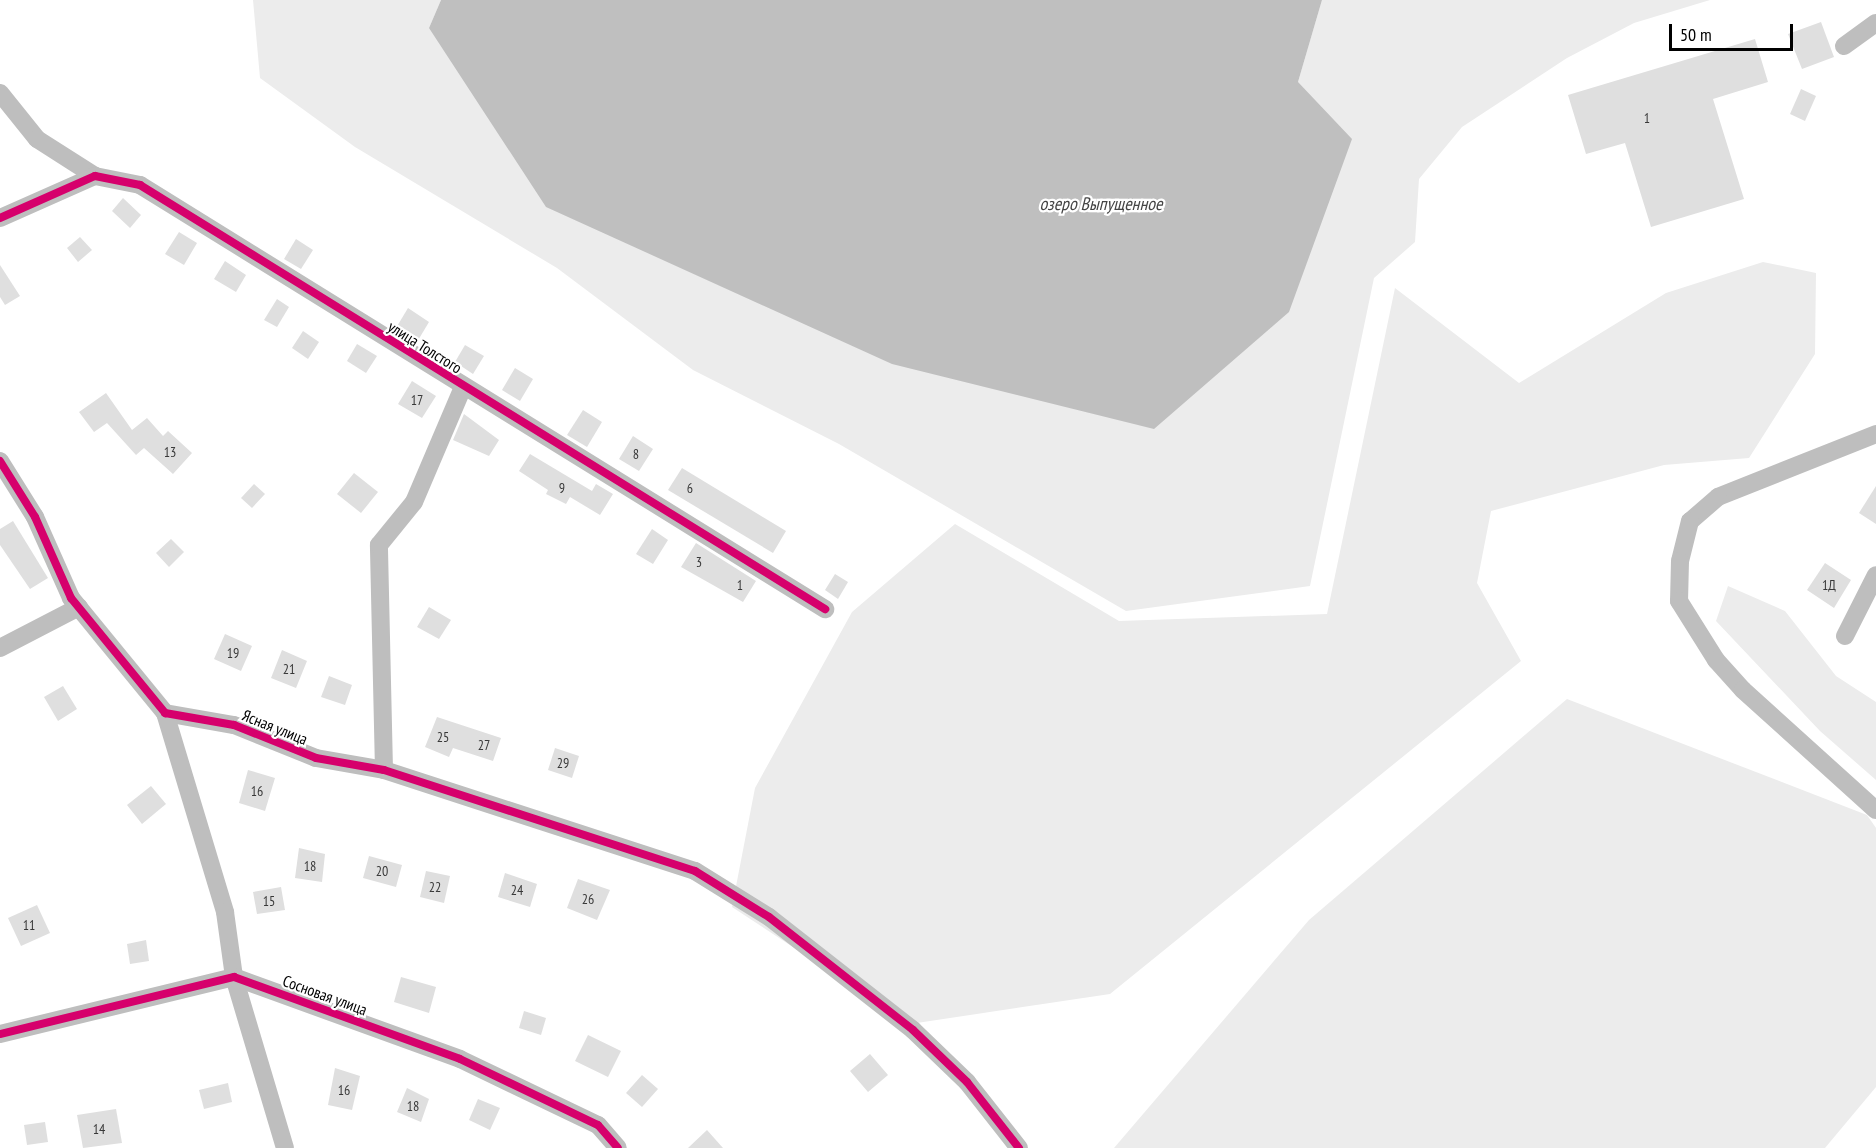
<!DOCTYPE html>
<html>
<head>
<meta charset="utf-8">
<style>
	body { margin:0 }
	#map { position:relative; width:1876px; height:1148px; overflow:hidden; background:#fff; font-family:"PT Sans Narrow",sans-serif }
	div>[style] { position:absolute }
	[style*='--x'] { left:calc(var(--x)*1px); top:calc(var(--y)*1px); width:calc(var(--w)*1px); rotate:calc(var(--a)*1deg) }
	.green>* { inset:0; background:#ececec }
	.water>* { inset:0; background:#bfbfbf }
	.building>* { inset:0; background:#dfdfdf }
	.minor>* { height:18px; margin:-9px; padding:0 9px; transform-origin:9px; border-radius:9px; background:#bebebe }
	.cycleway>* { height:8px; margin:-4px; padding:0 4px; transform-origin:4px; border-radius:4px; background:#d6006c }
	span { translate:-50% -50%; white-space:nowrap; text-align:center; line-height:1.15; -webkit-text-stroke:4.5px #fff; paint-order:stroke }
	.number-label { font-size:14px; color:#383838 }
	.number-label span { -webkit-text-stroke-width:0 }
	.street-label { font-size:16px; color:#000 }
	.water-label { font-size:18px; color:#444; font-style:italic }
	.scale { position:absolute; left:1669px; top:24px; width:124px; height:27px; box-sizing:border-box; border:3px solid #000; border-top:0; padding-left:8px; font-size:18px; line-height:21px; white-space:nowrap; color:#000; -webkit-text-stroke:4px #fff; paint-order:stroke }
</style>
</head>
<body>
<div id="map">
	<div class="green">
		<div style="clip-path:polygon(253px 0,441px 0,429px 28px,1298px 82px,1322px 0,1710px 0,1634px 23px,1567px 58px,1462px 127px,1419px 179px,1415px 242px,1374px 278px,1310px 586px,1126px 611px,839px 444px,693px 370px,557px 268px,355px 147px,260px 78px)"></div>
		<div style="clip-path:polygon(1763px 262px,1816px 273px,1815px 354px,1749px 458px,1664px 465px,1491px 511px,1477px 583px,1521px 661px,1110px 994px,910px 1024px,732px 907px,755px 788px,852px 612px,955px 524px,1119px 621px,1327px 614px,1395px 288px,1519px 383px,1666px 293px)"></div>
		<div style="clip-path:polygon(1728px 586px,1785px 611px,1836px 676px,1876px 702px,1876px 780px,1820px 731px,1716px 621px)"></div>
		<div style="clip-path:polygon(1567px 699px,1867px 815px,1876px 828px,1876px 1087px,1825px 1148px,1114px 1148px,1309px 920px)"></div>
	</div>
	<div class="water">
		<div style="clip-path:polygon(441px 0,1322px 0,1298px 82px,1352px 139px,1289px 312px,1154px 429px,892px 364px,546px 207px,429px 28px)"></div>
	</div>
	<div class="building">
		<div style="clip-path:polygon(1821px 22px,1834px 57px,1802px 69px,1788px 34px)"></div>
		<div style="clip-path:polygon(1755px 39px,1768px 82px,1713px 99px,1744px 199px,1651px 227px,1625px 143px,1586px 154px,1568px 95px)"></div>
		<div style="clip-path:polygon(1801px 89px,1816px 96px,1805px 121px,1790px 114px)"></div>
		<div style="clip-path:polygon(123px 198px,141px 215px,130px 228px,112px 211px)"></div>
		<div style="clip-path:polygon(179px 232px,197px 243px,184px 265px,165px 254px)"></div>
		<div style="clip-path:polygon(80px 237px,92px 250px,78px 262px,67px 248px)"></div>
		<div style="clip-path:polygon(296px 239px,313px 250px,301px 269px,284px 259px)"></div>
		<div style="clip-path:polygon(225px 261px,246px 275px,236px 292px,214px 279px)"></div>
		<div style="clip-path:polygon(0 265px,20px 296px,5px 305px,0 297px)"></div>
		<div style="clip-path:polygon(277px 299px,289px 307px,277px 327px,264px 320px)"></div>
		<div style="clip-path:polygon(408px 308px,429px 322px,417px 342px,396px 328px)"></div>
		<div style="clip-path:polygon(303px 331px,319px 342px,308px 359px,292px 348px)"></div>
		<div style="clip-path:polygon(357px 344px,377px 356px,366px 373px,347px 361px)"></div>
		<div style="clip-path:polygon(465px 345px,484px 356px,473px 374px,455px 362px)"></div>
		<div style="clip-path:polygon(515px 368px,533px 379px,520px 401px,502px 390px)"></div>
		<div style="clip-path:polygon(412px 381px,436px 396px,422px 418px,398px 404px)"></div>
		<div style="clip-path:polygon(106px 393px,132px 430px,147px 418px,163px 436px,168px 431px,192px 453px,173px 474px,144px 448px,136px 455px,107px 423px,94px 432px,79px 412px)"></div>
		<div style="clip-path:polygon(583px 410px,602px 422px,587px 447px,567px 435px)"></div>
		<div style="clip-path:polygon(464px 414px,499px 440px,489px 456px,453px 440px)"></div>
		<div style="clip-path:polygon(633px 436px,653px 449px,639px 471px,619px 459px)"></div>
		<div style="clip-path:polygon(530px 454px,592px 491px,596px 484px,613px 494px,600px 515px,570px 497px,566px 504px,546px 494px,548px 490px,519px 471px)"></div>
		<div style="clip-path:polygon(682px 468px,786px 531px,773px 553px,668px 490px)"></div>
		<div style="clip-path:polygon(354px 473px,378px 492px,361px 513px,337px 494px)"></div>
		<div style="clip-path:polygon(254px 484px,265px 494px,252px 508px,241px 498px)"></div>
		<div style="clip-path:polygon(1876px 486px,1876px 524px,1859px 513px)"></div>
		<div style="clip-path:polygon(13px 521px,48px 578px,30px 589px,0 545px,0 529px)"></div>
		<div style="clip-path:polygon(652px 529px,668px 540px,653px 564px,636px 554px)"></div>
		<div style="clip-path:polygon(171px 539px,184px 552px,169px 567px,156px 553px)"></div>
		<div style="clip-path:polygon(696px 543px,756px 581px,743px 602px,681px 567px)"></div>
		<div style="clip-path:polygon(1825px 563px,1851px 580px,1834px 608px,1807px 590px)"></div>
		<div style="clip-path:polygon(835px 574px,848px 582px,838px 599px,825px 590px)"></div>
		<div style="clip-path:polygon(429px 607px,451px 620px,439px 639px,417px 627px)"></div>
		<div style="clip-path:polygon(225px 634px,252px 646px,241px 671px,214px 659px)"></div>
		<div style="clip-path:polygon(282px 650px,307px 661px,296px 688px,271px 678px)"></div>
		<div style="clip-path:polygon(329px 676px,352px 685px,345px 705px,321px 697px)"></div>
		<div style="clip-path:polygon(63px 686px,77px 709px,58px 721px,44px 697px)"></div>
		<div style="clip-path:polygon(437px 717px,501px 738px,493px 761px,453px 748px,449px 757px,425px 747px)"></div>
		<div style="clip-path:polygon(555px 748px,579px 756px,572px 778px,548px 770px)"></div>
		<div style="clip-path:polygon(248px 770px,275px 778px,265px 811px,239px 803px)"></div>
		<div style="clip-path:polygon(151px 786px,166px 804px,142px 824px,127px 805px)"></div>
		<div style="clip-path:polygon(299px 848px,325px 854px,322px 882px,295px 878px)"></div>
		<div style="clip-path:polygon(369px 856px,402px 865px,396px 887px,363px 878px)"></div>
		<div style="clip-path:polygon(426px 871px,450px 876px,444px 903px,420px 897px)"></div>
		<div style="clip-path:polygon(505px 873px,537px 884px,530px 907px,498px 897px)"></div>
		<div style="clip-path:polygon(578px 879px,610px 890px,597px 920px,567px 908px)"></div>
		<div style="clip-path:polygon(281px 887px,285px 910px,257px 914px,253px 892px)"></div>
		<div style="clip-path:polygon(37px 905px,50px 933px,21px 946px,8px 918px)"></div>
		<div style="clip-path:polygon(146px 940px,149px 961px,130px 964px,127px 944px)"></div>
		<div style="clip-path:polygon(401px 977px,436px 987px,429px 1013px,394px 1002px)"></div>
		<div style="clip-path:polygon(524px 1011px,546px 1018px,541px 1035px,519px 1028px)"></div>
		<div style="clip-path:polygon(588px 1035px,621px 1051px,608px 1077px,575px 1061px)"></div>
		<div style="clip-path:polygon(870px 1054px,888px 1075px,868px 1092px,850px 1071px)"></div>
		<div style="clip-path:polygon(335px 1068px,360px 1076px,352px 1110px,328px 1105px)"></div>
		<div style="clip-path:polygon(642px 1075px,658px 1089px,642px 1107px,626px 1093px)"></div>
		<div style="clip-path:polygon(228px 1083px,232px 1102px,204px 1109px,199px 1090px)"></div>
		<div style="clip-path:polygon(407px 1088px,429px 1099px,421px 1122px,397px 1112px)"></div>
		<div style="clip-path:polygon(478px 1099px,500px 1108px,490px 1130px,469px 1120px)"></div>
		<div style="clip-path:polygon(116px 1109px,122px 1143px,83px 1148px,77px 1115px)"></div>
		<div style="clip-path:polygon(45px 1122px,48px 1142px,27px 1145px,24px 1125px)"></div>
		<div style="clip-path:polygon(707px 1130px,723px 1148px,688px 1148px)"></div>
	</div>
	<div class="minor">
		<div style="--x:1844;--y:46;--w:39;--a:-36"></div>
		<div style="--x:0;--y:93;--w:59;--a:51.2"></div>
		<div style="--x:37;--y:139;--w:69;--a:32.5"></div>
		<div style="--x:0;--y:218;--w:104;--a:-23.9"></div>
		<div style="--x:95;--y:176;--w:46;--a:11.3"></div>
		<div style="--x:140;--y:185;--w:806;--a:31.76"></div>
		<div style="--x:1876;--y:434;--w:170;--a:158.3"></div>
		<div style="--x:1718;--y:497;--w:37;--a:139"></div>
		<div style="--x:1690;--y:521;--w:41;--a:104"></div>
		<div style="--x:1680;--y:561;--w:40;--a:91.4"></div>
		<div style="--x:1679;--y:601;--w:70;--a:57.9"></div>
		<div style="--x:1716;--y:660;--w:40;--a:48"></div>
		<div style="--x:1743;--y:690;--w:179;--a:42.1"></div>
		<div style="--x:0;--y:461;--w:66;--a:58"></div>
		<div style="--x:35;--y:517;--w:89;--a:66"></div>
		<div style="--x:71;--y:598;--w:149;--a:50.7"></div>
		<div style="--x:165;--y:713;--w:70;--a:9.9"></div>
		<div style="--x:234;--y:725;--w:88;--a:21.9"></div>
		<div style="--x:316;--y:758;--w:69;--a:10"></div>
		<div style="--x:384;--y:770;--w:327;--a:18"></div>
		<div style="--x:695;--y:871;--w:87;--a:31.9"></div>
		<div style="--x:769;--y:917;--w:183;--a:38.1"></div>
		<div style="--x:913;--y:1030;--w:75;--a:43.9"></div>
		<div style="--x:967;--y:1082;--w:84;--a:51.8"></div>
		<div style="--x:1845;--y:636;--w:68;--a:-63.1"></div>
		<div style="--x:0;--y:648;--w:89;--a:-27.4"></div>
		<div style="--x:165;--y:713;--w:208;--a:73.2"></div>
		<div style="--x:225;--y:912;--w:66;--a:82.1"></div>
		<div style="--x:234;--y:977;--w:178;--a:73.4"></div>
		<div style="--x:384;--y:770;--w:225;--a:-91.3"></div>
		<div style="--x:379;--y:545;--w:55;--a:-50.9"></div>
		<div style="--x:414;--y:502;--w:125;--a:-66.9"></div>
		<div style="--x:0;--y:1034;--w:241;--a:-13.7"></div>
		<div style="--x:234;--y:977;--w:240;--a:19.9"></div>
		<div style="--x:460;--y:1059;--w:153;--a:25.6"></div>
		<div style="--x:598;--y:1125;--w:30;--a:49"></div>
	</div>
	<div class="cycleway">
		<div style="--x:0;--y:218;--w:104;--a:-23.9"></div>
		<div style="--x:95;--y:176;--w:46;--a:11.3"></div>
		<div style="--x:140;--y:185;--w:806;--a:31.76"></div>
		<div style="--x:0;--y:461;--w:66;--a:58"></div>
		<div style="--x:35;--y:517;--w:89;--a:66"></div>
		<div style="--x:71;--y:598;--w:149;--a:50.7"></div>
		<div style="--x:165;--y:713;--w:70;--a:9.9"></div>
		<div style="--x:234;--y:725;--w:88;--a:21.9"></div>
		<div style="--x:316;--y:758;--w:69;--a:10"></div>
		<div style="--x:384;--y:770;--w:327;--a:18"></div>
		<div style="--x:695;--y:871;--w:87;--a:31.9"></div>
		<div style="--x:769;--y:917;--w:183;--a:38.1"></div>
		<div style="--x:913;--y:1030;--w:75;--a:43.9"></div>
		<div style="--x:967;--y:1082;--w:84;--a:51.8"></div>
		<div style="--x:0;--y:1034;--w:241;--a:-13.7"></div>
		<div style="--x:234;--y:977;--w:240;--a:19.9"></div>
		<div style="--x:460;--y:1059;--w:153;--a:25.6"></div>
		<div style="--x:598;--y:1125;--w:30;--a:49"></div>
	</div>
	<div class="number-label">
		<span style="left:1647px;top:118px">1</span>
		<span style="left:417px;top:400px">17</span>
		<span style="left:170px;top:452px">13</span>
		<span style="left:636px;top:454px">8</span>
		<span style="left:562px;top:488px">9</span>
		<span style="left:690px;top:488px">6</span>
		<span style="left:699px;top:562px">3</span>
		<span style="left:740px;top:585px">1</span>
		<span style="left:1829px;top:585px">1Д</span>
		<span style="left:233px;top:653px">19</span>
		<span style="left:289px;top:669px">21</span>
		<span style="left:443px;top:737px">25</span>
		<span style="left:484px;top:745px">27</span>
		<span style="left:563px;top:763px">29</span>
		<span style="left:257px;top:791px">16</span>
		<span style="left:310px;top:866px">18</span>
		<span style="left:382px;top:871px">20</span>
		<span style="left:435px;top:887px">22</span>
		<span style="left:517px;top:890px">24</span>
		<span style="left:588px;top:899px">26</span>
		<span style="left:269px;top:901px">15</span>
		<span style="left:29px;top:925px">11</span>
		<span style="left:344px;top:1090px">16</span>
		<span style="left:413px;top:1106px">18</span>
		<span style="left:99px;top:1129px">14</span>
	</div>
	<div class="street-label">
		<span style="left:425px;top:347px;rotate:32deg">улица Толстого</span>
		<span style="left:275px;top:727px;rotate:22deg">Ясная улица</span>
		<span style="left:325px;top:995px;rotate:20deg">Сосновая улица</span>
	</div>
	<div class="water-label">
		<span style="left:1101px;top:204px">озеро Выпущенное</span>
	</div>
	<div class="scale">50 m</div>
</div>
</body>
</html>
